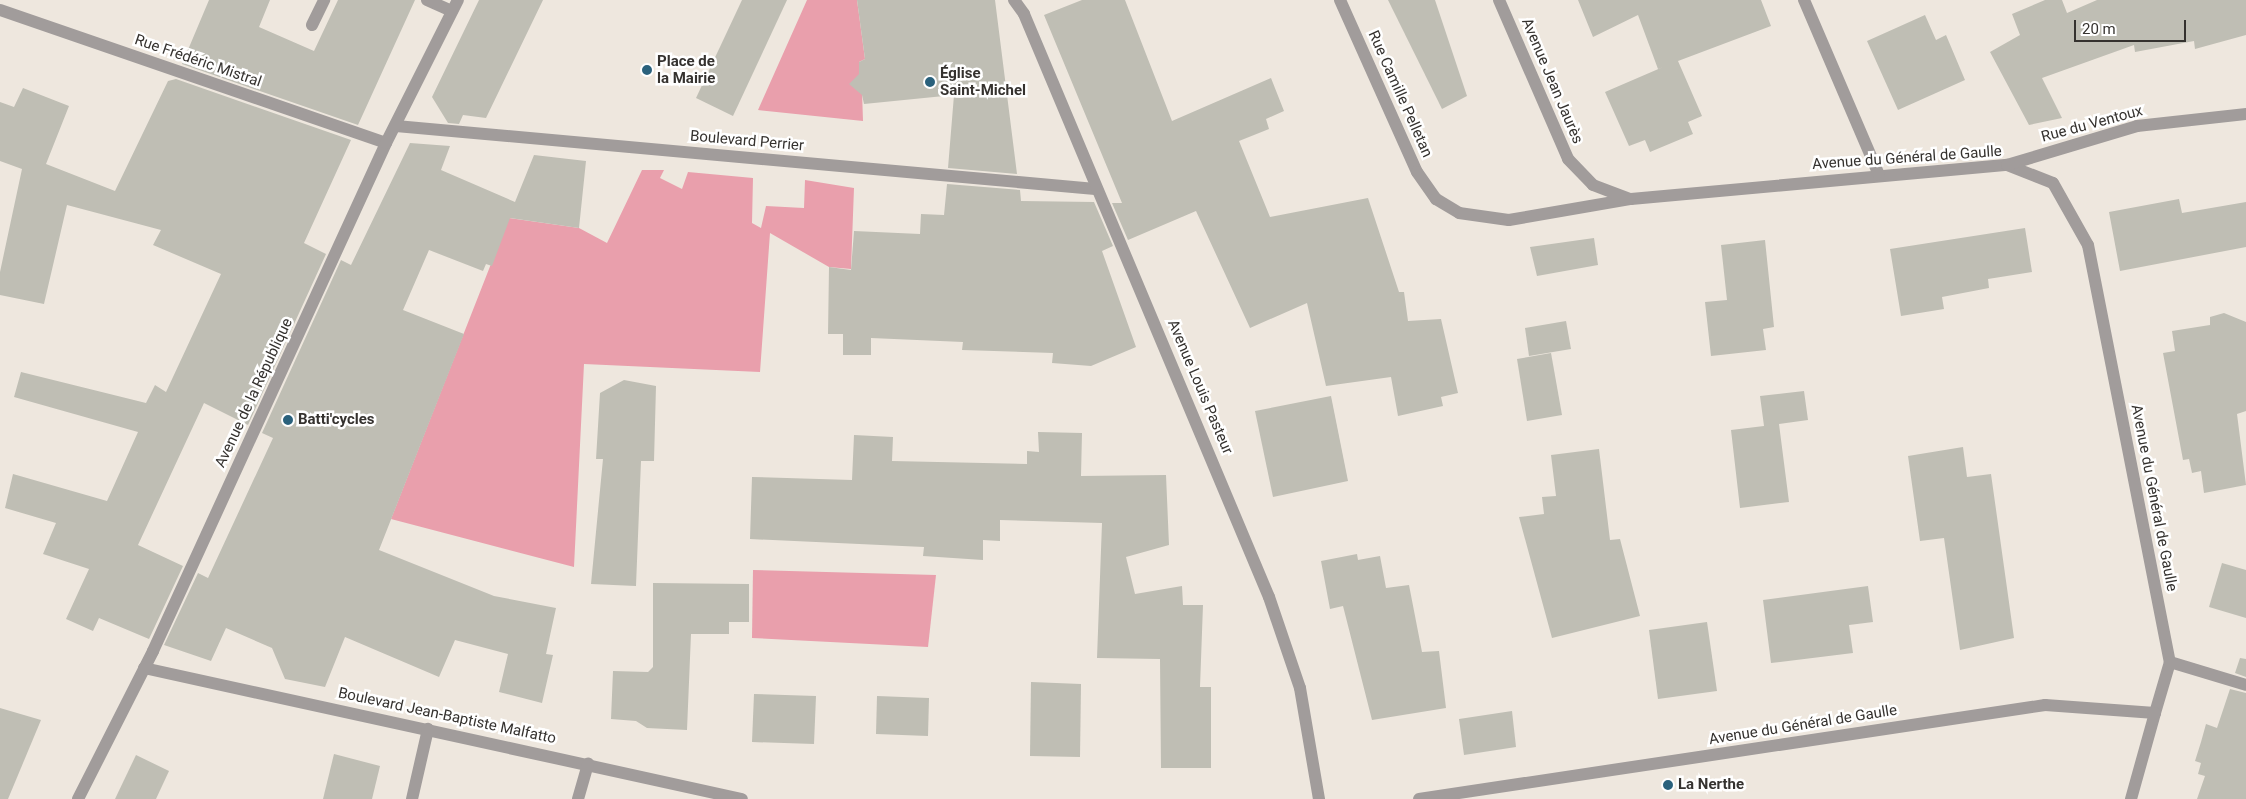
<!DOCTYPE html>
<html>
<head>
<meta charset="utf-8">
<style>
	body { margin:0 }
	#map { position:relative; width:2246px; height:799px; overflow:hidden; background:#eee7de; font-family:Roboto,sans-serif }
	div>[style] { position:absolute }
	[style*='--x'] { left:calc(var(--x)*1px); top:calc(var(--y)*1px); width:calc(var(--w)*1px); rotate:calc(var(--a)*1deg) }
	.green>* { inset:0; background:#e99fac }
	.building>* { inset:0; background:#bfbeb4 }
	.minor>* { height:12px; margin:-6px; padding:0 6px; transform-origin:6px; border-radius:6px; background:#a19c9b }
	.tertiary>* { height:12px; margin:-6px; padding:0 6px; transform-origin:6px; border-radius:6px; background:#a19c9b }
	.dots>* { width:14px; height:14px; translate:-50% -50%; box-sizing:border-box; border:2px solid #fff; border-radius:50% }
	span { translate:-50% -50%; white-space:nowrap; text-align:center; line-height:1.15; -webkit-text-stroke:5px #fff; paint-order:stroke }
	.street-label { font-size:15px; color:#35322f }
	.poi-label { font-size:15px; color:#35322f; font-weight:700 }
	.left { translate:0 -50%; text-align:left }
	.scale { position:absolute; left:2074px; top:20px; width:112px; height:22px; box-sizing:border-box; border:2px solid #35322f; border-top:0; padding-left:6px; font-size:15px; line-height:18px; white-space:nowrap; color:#35322f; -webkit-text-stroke:4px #fff; paint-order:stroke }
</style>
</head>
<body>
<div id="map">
	<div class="green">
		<div style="clip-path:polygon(807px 0,857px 0,865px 59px,859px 62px,860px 76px,853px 84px,862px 91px,863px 121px,758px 110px)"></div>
		<div style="clip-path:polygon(642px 170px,664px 170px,660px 178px,682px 189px,688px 172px,753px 178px,752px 223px,761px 228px,766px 206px,804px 208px,805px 180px,854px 188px,851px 269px,829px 267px,770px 233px,760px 372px,584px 364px,574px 567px,391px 519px,509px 218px,579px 228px,607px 243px)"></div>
		<div style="clip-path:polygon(753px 570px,936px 575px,928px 647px,752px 638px)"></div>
	</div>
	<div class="building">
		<div style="clip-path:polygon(209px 0,270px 0,259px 27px,314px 51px,338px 0,415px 0,358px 125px,182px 64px)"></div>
		<div style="clip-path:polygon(479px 0,543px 0,486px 118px,463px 115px,459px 124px,448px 123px,432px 97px)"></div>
		<div style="clip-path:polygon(742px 0,787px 0,733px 116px,696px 98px)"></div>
		<div style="clip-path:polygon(857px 0,995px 0,1017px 174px,948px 168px,954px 95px,864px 104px,862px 95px,849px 84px,859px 74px,859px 62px,865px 59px)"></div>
		<div style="clip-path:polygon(1082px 0,1125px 0,1172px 121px,1271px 78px,1284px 111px,1266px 119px,1269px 129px,1239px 141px,1270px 217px,1368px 198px,1399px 292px,1404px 292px,1408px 321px,1441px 319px,1458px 393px,1441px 397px,1443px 406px,1398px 416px,1391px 377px,1326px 386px,1307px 303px,1250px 328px,1196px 211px,1128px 240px,1112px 203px,1122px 203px,1044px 15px)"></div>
		<div style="clip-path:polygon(1388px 0,1435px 0,1467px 96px,1442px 109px)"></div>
		<div style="clip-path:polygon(1578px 0,1761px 0,1771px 26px,1678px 61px,1702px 116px,1688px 122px,1693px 134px,1650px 152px,1645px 140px,1629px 146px,1605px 92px,1663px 67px,1658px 69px,1638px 15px,1593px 37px)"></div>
		<div style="clip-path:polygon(2045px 0,2062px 0,2067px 13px,2097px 0,2246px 0,2246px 35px,2195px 49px,2194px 41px,2135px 52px,2134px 45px,2042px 78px,2062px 118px,2029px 125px,1990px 52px,2020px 35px,2012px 14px)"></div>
		<div style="clip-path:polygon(1925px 15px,1936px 40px,1946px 35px,1965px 80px,1898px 110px,1867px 41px)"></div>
		<div style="clip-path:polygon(176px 79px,351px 140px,304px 243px,326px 254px,248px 425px,204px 403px,138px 545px,183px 566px,149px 639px,99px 618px,93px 631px,66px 619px,89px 569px,43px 554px,56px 523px,5px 508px,13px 474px,107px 501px,138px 432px,14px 397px,21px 372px,146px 403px,155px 385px,166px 392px,221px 274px,153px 245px,161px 230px,67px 205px,44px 304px,0 295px,0 272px,22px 169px,0 161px,0 102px,14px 107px,23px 88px,69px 106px,46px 164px,115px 191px,168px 81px)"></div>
		<div style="clip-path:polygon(410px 143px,450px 146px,441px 170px,515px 202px,534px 155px,586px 161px,579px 228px,510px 218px,492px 266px,486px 264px,483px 271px,429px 250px,403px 310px,464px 334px,379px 550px,494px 596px,556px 608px,546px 654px,553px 655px,542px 703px,499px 692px,508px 654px,455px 640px,439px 677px,345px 637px,325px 687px,285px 679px,272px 648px,226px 628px,211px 661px,164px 645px,198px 573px,208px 578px,273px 438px,262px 433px,341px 260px,351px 265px)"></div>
		<div style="clip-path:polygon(947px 184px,1020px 190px,1021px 201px,1094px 202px,1113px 246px,1102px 251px,1136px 347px,1091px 366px,1052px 363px,1053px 353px,962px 350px,963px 342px,871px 338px,871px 355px,843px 355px,843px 334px,828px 334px,829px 267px,851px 270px,854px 231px,920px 234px,921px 214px,944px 215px)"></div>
		<div style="clip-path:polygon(2179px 199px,2182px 213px,2246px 202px,2246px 247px,2120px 271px,2109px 212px)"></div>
		<div style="clip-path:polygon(2025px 228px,2032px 272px,1988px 279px,1989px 288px,1942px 297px,1944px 309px,1901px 316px,1890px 249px)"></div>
		<div style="clip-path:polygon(1594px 238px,1598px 265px,1537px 276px,1530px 247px)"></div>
		<div style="clip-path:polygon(1765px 240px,1774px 327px,1763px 329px,1766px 350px,1711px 356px,1705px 302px,1727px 300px,1721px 245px)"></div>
		<div style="clip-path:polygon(2224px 313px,2246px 322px,2246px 411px,2237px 414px,2246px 485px,2204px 493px,2201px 471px,2192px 473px,2189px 459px,2183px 460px,2163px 353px,2175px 351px,2172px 331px,2210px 325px,2210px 317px)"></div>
		<div style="clip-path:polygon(1566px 321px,1571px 349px,1529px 356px,1525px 328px)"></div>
		<div style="clip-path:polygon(1551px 353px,1562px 415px,1527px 421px,1517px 359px)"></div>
		<div style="clip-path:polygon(624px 380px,656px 386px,654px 461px,641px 461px,636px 586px,591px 584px,603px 459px,596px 459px,600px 393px)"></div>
		<div style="clip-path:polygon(1804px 391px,1808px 420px,1779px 424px,1789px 502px,1740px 508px,1731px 430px,1764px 426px,1760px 396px)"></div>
		<div style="clip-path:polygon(1331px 396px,1348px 481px,1273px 497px,1255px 411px)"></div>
		<div style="clip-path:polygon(1038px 432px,1082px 433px,1081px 476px,1166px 475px,1169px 545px,1126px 557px,1135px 594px,1182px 586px,1183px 605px,1203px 605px,1200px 687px,1211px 687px,1211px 768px,1161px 768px,1160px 659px,1097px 658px,1102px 523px,1000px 520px,1000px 541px,983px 540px,983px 560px,923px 556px,924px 547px,750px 539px,752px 477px,852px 480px,854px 435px,893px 437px,892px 461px,1027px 464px,1027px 451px,1039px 452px)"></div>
		<div style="clip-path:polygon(1963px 447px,1967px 477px,1991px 474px,2014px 638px,1960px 650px,1944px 538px,1920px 541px,1908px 456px)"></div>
		<div style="clip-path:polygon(1599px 449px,1610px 540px,1620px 539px,1640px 616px,1552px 638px,1519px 517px,1544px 514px,1542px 497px,1556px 496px,1551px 455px)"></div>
		<div style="clip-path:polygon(1357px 554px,1358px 560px,1380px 556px,1386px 588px,1409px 585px,1422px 652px,1439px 651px,1446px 708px,1372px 720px,1343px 606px,1330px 609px,1321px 561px)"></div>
		<div style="clip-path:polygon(2222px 563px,2246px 570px,2246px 618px,2209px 607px)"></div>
		<div style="clip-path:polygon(653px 583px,749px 584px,749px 622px,729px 622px,729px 634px,691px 634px,687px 730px,647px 728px,636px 721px,611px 719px,613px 671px,648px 672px,653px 667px)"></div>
		<div style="clip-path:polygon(1868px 586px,1873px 622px,1849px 625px,1853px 653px,1771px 663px,1763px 600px)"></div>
		<div style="clip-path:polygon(1707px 622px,1717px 691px,1658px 699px,1649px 630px)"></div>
		<div style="clip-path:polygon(2240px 658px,2246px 659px,2246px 677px,2235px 673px)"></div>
		<div style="clip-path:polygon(1031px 682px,1081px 684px,1080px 757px,1030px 756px)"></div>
		<div style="clip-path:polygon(2230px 689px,2246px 693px,2246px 799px,2197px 799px,2205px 776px,2198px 774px,2201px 763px,2195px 761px,2201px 742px,2206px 724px,2217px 728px)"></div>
		<div style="clip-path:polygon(754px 694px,816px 696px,814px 744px,752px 742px)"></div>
		<div style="clip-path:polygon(877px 696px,929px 698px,928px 736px,876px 734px)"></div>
		<div style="clip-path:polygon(0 708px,41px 720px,8px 799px,0 799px)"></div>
		<div style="clip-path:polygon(1512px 711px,1516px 747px,1464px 755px,1459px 719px)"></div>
		<div style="clip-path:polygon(334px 754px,380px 766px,372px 799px,323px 799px)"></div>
		<div style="clip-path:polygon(136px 755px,169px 771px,156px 799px,115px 799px)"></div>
	</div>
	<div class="minor">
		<div style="--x:427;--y:0;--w:27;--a:24"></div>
		<div style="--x:1340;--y:0;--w:188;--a:65.9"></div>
		<div style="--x:1417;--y:172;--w:33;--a:55"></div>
		<div style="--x:1436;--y:199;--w:27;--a:31"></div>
		<div style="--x:1459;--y:213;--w:50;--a:8"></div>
		<div style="--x:1509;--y:220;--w:124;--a:-9.8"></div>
		<div style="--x:1631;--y:199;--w:378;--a:-5.2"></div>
		<div style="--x:2007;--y:165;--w:49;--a:21.4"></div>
		<div style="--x:2053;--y:183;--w:71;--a:60.6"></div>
		<div style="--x:2088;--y:245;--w:425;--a:78.9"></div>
		<div style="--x:2170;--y:662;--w:53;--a:106.4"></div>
		<div style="--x:2155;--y:713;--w:110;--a:-175.8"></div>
		<div style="--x:2045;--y:705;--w:633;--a:171.46"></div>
		<div style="--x:1499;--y:0;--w:173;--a:66.5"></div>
		<div style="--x:1568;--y:159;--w:36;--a:46"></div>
		<div style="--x:1593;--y:185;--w:39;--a:21"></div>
		<div style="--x:1804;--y:0;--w:190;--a:66.8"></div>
		<div style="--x:0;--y:10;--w:408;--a:19"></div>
		<div style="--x:312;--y:25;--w:28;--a:-64"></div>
		<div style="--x:396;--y:126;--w:702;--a:5.15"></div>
		<div style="--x:2007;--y:165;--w:136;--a:-16.7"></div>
		<div style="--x:2137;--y:126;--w:110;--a:-6.3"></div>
		<div style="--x:2170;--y:662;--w:79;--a:16.8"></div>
		<div style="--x:144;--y:668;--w:612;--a:12.36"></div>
		<div style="--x:412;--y:799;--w:72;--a:-77.1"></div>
		<div style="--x:578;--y:799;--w:37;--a:-74"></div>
		<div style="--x:2131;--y:799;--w:89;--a:-74.4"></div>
	</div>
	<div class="tertiary">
		<div style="--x:1014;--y:0;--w:17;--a:54"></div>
		<div style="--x:1024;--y:14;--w:632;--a:67.21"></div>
		<div style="--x:1269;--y:597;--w:96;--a:71.2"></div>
		<div style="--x:1300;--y:688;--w:113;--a:80.3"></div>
		<div style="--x:78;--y:799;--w:166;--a:-63.1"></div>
		<div style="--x:153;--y:651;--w:559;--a:-65.36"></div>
		<div style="--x:386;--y:143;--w:160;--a:-63.3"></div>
	</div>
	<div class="dots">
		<div style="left:647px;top:70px;background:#2a617c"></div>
		<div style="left:930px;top:82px;background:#2a617c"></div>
		<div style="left:288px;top:420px;background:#2a617c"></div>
		<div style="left:1668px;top:785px;background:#2a617c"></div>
	</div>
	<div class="street-label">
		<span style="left:198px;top:61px;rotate:19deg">Rue Frédéric Mistral</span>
		<span style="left:1552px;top:81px;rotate:67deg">Avenue Jean Jaurès</span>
		<span style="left:1400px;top:94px;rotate:66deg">Rue Camille Pelletan</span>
		<span style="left:2092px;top:124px;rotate:-15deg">Rue du Ventoux</span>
		<span style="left:747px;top:141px;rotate:5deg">Boulevard Perrier</span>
		<span style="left:1907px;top:158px;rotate:-4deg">Avenue du Général de Gaulle</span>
		<span style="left:1200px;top:387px;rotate:67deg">Avenue Louis Pasteur</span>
		<span style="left:254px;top:393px;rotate:-65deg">Avenue de la République</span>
		<span style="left:2154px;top:498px;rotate:79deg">Avenue du Général de Gaulle</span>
		<span style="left:447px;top:716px;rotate:12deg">Boulevard Jean-Baptiste Malfatto</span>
		<span style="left:1803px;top:725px;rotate:-9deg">Avenue du Général de Gaulle</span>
	</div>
	<div class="poi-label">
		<span class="left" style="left:657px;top:70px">Place de<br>la Mairie</span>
		<span class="left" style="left:940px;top:82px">Église<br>Saint-Michel</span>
		<span class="left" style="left:298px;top:420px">Batti'cycles</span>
		<span class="left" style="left:1678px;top:785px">La Nerthe</span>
	</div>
	<div class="scale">20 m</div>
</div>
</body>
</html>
